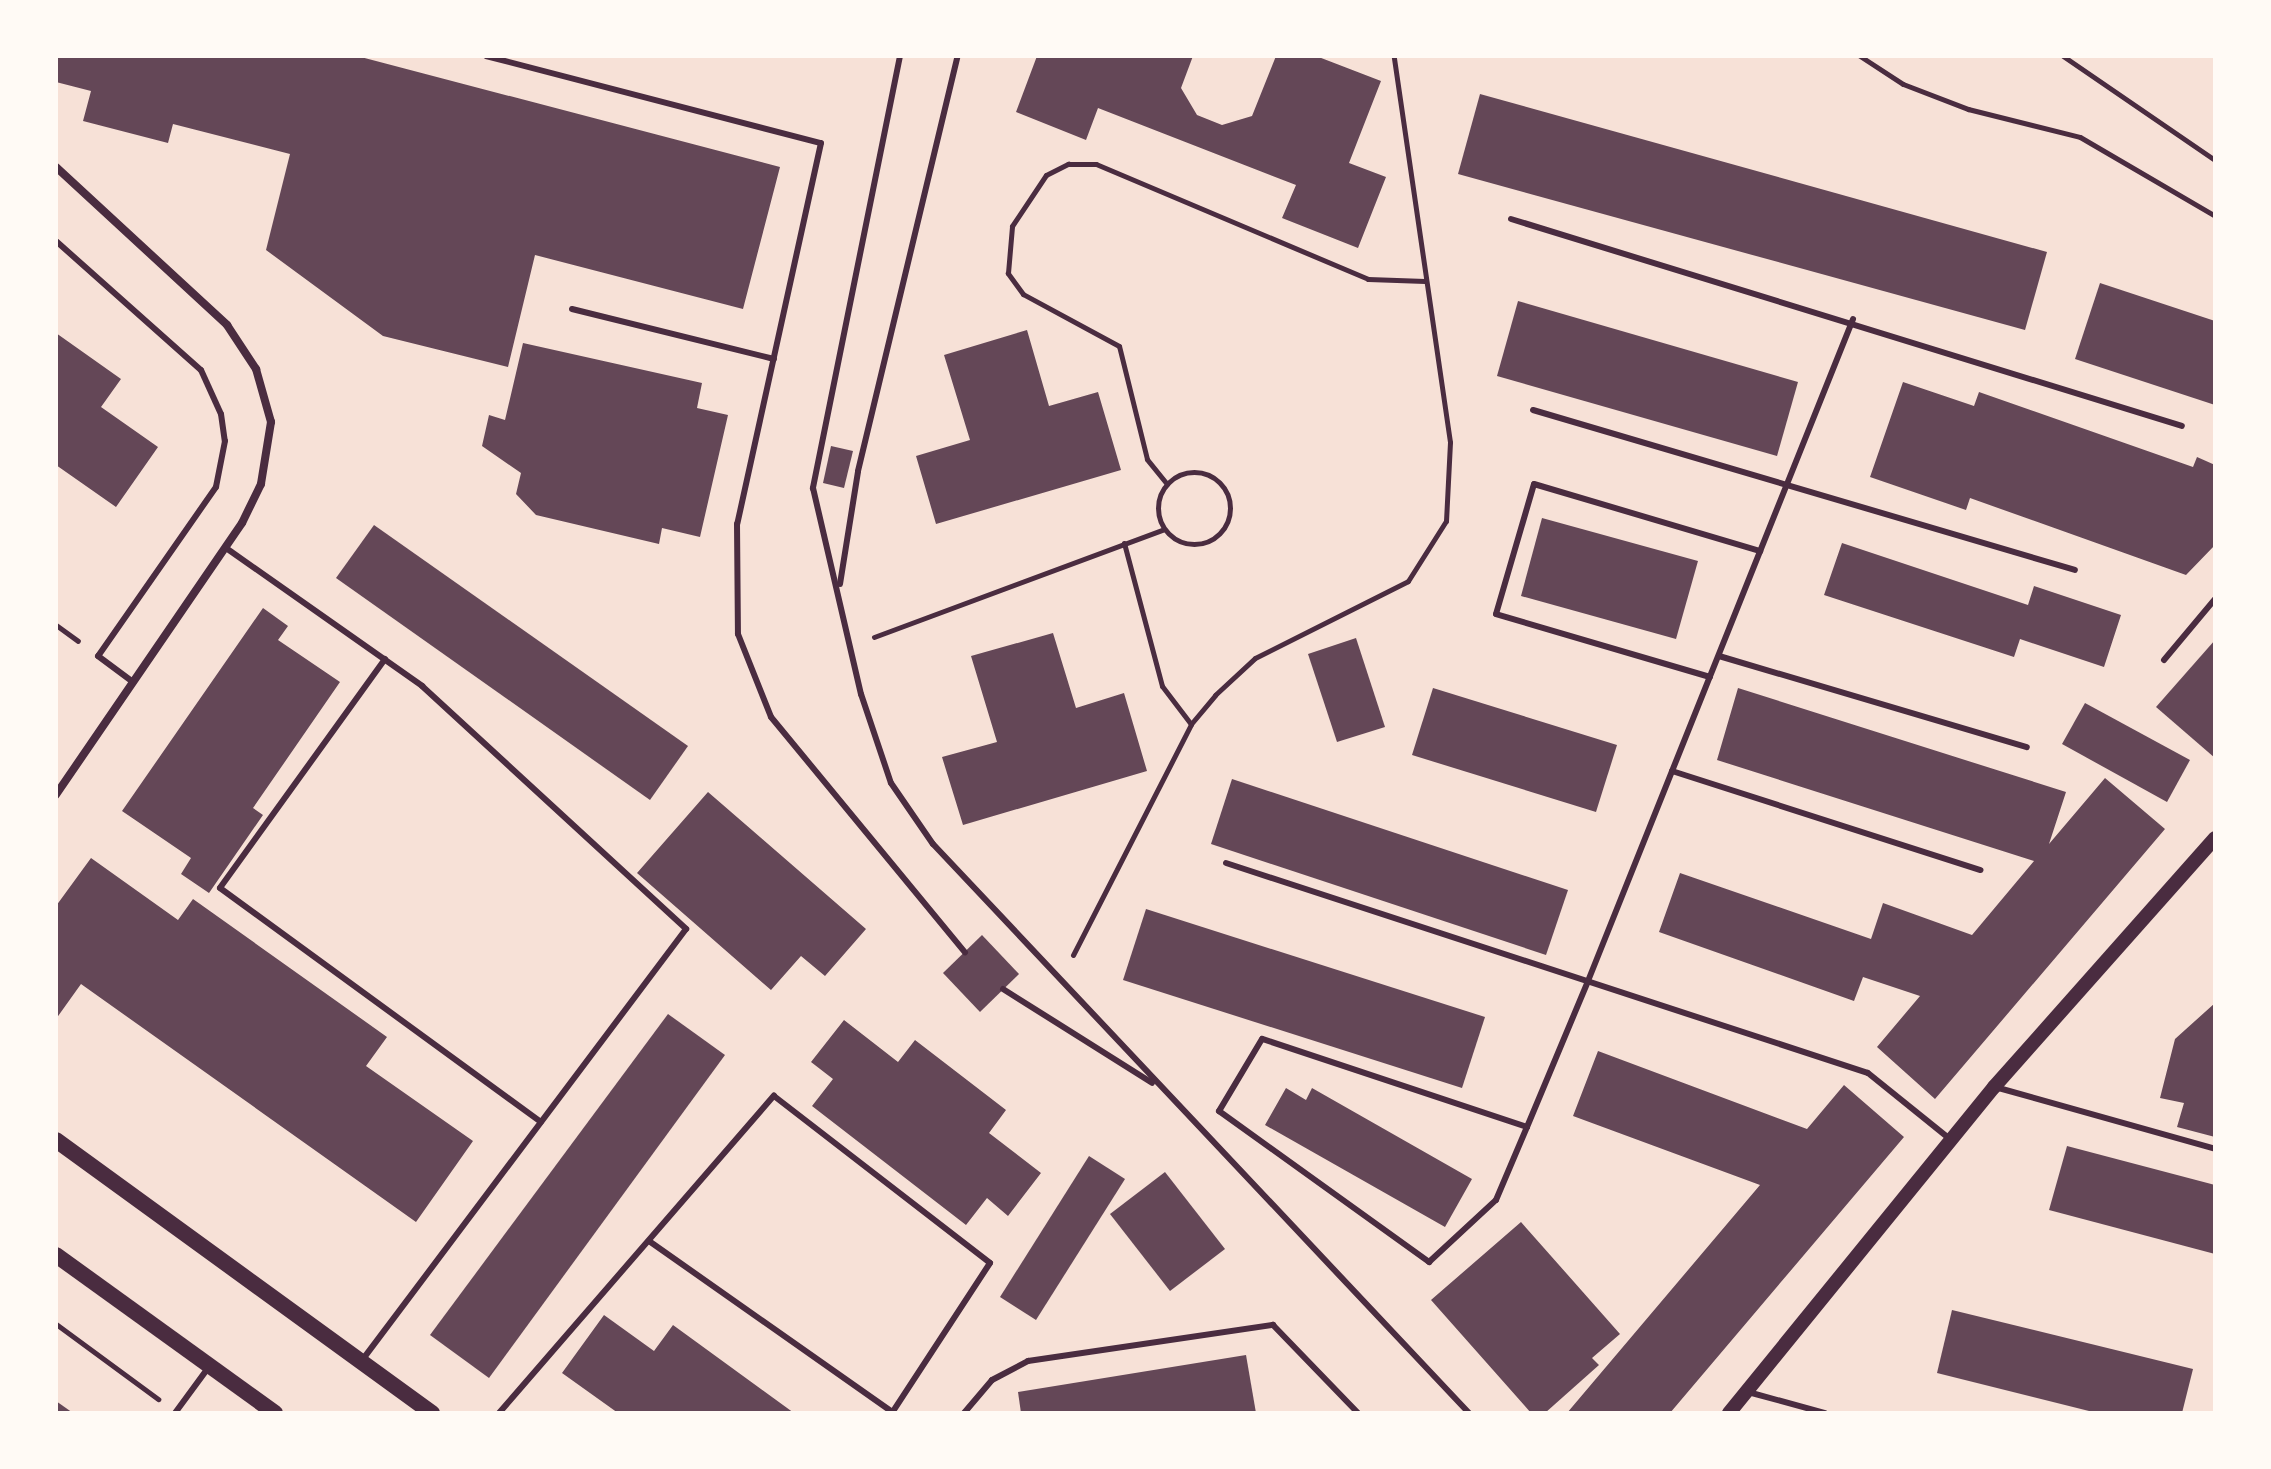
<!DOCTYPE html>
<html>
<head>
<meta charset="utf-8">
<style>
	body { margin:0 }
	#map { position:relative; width:2271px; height:1469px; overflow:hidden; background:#f7e1d7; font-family:"Archivo Narrow",sans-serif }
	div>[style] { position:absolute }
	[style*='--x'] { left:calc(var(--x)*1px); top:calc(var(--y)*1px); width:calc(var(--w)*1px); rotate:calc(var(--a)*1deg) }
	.building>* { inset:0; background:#644757 }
	.path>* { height:5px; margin:-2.5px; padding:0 2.5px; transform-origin:2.5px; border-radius:2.5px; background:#4a2c40 }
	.path>.ring { margin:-2.5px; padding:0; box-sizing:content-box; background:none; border:5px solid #4a2c40; border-radius:50% }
	.service>* { height:6px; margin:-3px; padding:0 3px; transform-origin:3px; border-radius:3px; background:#4a2c40 }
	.minor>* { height:8px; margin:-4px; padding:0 4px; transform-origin:4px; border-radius:4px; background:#4a2c40 }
	.tertiary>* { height:14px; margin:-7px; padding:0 7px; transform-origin:7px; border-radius:7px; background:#4a2c40 }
	.secondary>* { height:16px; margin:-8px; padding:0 8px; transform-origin:8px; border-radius:8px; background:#4a2c40 }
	span { translate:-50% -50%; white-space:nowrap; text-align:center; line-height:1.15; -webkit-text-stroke:7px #fffaf5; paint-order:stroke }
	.frame { position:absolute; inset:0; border:58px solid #fffaf5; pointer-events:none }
</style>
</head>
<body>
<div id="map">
	<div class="building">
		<div style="clip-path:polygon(56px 56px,357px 56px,780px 167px,743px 309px,535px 255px,508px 367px,383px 336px,266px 250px,290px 154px,173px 124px,168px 143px,83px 121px,91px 91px,56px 82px)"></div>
		<div style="clip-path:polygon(1037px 56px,1193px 56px,1181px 88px,1197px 115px,1222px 125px,1252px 116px,1276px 56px,1316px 56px,1381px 81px,1349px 163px,1386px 177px,1358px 248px,1282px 218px,1296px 185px,1098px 108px,1086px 140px,1016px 112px)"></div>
		<div style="clip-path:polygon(1480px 94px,2047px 252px,2025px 330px,1458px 174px)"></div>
		<div style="clip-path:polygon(2100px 283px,2215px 321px,2215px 405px,2075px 359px)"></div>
		<div style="clip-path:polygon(1518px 301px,1798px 382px,1777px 456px,1497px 376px)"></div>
		<div style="clip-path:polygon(1027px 330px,1049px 406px,1098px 392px,1121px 470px,936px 524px,916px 456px,970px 440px,944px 355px)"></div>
		<div style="clip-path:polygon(56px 333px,121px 379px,101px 407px,158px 447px,116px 507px,56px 465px)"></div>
		<div style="clip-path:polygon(523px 343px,702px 383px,697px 408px,728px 415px,700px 537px,662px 528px,659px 544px,536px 515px,516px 494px,521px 473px,482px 446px,489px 415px,505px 420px)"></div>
		<div style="clip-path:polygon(1903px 382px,1974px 406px,1979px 392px,2193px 467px,2197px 457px,2215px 465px,2215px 545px,2186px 575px,1970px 498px,1966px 510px,1870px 477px)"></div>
		<div style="clip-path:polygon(831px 446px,853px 451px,844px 488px,823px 483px)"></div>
		<div style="clip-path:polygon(1542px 518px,1698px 561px,1676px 639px,1521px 596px)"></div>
		<div style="clip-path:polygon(374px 525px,688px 746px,650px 800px,336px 578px)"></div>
		<div style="clip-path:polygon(1842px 543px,2028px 605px,2034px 586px,2121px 615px,2104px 667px,2020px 639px,2014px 657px,1824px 595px)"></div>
		<div style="clip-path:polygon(263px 608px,288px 626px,278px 640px,340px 682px,253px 808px,263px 815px,209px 893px,181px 874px,191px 858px,122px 811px)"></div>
		<div style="clip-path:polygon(1053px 633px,1076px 708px,1124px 693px,1147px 771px,963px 825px,942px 757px,997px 742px,971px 656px)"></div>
		<div style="clip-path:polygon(1356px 638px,1385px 727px,1337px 742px,1308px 654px)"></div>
		<div style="clip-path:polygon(2215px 640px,2215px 758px,2156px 707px)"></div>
		<div style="clip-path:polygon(1433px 688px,1617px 745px,1596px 812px,1412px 755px)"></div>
		<div style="clip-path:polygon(1738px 688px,2066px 792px,2049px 844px,2105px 778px,2165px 829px,1935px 1099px,1877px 1047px,1920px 996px,1863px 977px,1854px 1001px,1659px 932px,1680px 873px,1871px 939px,1883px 903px,1972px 935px,2034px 861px,1717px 760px)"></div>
		<div style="clip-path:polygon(2085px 703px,2190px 760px,2167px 802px,2062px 744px)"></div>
		<div style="clip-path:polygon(1232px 779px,1568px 890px,1546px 955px,1211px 844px)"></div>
		<div style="clip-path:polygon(708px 792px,866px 929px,825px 976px,801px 956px,771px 990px,637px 873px)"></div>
		<div style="clip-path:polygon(91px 858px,178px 920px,193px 899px,387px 1037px,366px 1066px,473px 1141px,416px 1222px,81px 984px,56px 1019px,56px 906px)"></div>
		<div style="clip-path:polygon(1146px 909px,1485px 1017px,1462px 1088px,1123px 980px)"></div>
		<div style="clip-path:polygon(982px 935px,1019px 974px,980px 1012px,943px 973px)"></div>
		<div style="clip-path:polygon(2215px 1003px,2215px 1137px,2177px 1127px,2184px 1103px,2160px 1098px,2175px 1039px)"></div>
		<div style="clip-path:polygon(668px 1014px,725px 1055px,489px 1378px,430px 1335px)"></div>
		<div style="clip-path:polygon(844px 1020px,898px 1062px,915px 1040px,1006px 1110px,989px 1133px,1041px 1173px,1008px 1216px,987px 1198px,966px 1225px,812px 1106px,833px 1079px,811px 1062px)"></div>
		<div style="clip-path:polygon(1598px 1051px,1807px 1129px,1844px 1085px,1904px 1137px,1670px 1413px,1567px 1413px,1760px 1185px,1573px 1116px)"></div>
		<div style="clip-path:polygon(1286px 1088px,1306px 1100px,1312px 1088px,1472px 1179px,1445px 1227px,1265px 1125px)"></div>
		<div style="clip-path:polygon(2067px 1146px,2215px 1185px,2215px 1254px,2049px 1210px)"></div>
		<div style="clip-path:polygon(1089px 1156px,1125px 1179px,1036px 1320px,1000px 1297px)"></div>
		<div style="clip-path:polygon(1165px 1172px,1225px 1249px,1170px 1291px,1110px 1214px)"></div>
		<div style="clip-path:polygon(1521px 1222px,1620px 1334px,1592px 1358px,1599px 1365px,1545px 1413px,1531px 1413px,1431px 1300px)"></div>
		<div style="clip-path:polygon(1952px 1310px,2193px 1369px,2182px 1413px,2097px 1413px,1937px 1373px)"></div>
		<div style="clip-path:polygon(604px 1315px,654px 1351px,673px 1325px,794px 1413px,618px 1413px,562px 1373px)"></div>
		<div style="clip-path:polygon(1246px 1355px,1256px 1413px,1021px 1413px,1018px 1392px)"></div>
		<div style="clip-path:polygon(56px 1401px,73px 1413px,56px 1413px)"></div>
	</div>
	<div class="path">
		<div style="--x:1860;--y:56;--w:51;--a:33.1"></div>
		<div style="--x:1903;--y:84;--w:70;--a:21"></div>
		<div style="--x:1968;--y:109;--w:115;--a:14"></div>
		<div style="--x:2080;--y:137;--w:156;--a:30.3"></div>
		<div style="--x:2063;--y:56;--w:184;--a:34.4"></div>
		<div style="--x:2215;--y:465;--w:1;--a:-90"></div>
		<div class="ring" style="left:1158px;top:472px;width:67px;height:67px"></div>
		<div style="--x:1167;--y:484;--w:32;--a:-129"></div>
		<div style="--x:1147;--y:459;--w:116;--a:-103.9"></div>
		<div style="--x:1119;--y:346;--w:109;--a:-151.6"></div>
		<div style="--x:1023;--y:294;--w:26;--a:-126"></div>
		<div style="--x:1008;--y:273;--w:47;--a:-85.1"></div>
		<div style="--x:1012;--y:226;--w:61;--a:-56.3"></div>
		<div style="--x:1046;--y:175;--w:25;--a:-27"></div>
		<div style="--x:1068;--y:164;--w:28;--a:0"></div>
		<div style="--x:1096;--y:164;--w:295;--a:22.9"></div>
		<div style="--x:1368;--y:279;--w:57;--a:2"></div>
		<div style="--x:1124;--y:543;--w:148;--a:75.1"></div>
		<div style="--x:1162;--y:686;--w:48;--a:52.7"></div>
		<div style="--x:56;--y:625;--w:27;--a:36"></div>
		<div style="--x:874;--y:637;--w:309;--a:-20.4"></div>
		<div style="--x:1073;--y:955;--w:259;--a:-62.9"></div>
		<div style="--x:1191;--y:724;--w:38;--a:-50"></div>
		<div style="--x:1215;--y:695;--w:54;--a:-42.8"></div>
		<div style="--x:1255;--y:658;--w:171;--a:-26.7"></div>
		<div style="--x:1408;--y:581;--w:71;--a:-57.7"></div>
		<div style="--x:1446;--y:521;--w:79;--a:-87.1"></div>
		<div style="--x:1450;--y:442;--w:390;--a:-98.3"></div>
		<div style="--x:56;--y:1324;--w:127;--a:36.3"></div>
	</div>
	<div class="service">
		<div style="--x:486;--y:56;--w:346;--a:14.6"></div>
		<div style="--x:821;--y:143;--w:390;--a:102.4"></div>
		<div style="--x:737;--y:524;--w:110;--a:89.5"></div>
		<div style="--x:738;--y:634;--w:89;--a:68.3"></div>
		<div style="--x:771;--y:717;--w:305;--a:50.5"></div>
		<div style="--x:900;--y:56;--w:441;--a:101.4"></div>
		<div style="--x:813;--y:488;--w:212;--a:76.9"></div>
		<div style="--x:861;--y:694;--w:94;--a:71.4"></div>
		<div style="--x:891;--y:783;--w:74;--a:55.5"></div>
		<div style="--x:933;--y:844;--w:782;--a:46.71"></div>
		<div style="--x:1511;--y:219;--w:702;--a:17.14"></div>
		<div style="--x:56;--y:241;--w:194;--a:41.7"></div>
		<div style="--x:201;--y:370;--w:48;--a:65.6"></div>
		<div style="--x:221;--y:414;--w:27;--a:82"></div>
		<div style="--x:225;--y:441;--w:47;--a:101.1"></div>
		<div style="--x:216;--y:487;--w:206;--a:124.9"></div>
		<div style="--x:98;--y:656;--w:44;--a:36.6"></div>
		<div style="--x:572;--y:309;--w:208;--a:13.9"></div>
		<div style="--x:1533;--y:410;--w:565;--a:16.45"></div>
		<div style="--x:226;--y:548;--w:240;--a:35.1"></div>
		<div style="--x:422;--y:686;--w:359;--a:42.6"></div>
		<div style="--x:686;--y:929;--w:538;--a:126.91"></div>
		<div style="--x:840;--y:584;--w:114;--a:-80.9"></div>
		<div style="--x:858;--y:471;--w:427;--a:-76.5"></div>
		<div style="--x:1719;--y:656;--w:321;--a:16.5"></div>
		<div style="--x:385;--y:659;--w:282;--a:125.8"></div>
		<div style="--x:220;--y:888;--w:397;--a:36.1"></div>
		<div style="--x:2164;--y:660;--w:80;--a:-50.1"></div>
		<div style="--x:1710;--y:677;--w:223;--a:-163.6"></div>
		<div style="--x:1496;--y:614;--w:135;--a:-73.7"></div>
		<div style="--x:1534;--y:484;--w:236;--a:16.5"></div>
		<div style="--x:1672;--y:771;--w:324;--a:17.8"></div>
		<div style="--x:1226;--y:863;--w:675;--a:18.11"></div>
		<div style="--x:1868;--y:1073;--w:107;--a:38.9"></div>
		<div style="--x:1003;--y:989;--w:176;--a:32.2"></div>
		<div style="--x:1995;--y:1087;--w:229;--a:15.7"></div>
		<div style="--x:1527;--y:1127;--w:279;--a:-161.6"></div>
		<div style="--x:1262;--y:1039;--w:84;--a:120.8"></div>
		<div style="--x:1219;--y:1111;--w:259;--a:35.7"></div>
		<div style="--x:1429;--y:1262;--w:91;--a:-42.8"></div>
		<div style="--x:1496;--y:1200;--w:79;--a:-67"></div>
		<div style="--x:1527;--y:1127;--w:158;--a:-67.3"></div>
		<div style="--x:1588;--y:981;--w:713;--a:-68.18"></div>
		<div style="--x:649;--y:1241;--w:297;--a:35.1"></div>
		<div style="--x:1748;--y:1392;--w:80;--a:15.3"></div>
		<div style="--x:175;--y:1413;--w:56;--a:-53.7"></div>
		<div style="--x:499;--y:1413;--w:420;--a:-49.1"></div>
		<div style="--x:774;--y:1096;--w:273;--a:37.7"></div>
		<div style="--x:990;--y:1263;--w:179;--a:123.2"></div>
		<div style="--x:964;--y:1413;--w:43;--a:-49.7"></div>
		<div style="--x:992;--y:1380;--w:41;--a:-27.8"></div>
		<div style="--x:1028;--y:1361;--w:248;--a:-8.4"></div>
		<div style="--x:1273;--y:1325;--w:122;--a:46"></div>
	</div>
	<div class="minor">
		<div style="--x:56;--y:167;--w:233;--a:42.7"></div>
		<div style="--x:227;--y:325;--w:53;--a:56.6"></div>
		<div style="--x:256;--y:369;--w:55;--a:74.2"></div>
		<div style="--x:271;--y:422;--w:63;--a:99.2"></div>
		<div style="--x:261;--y:484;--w:43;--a:116"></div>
		<div style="--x:242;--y:523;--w:330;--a:124.4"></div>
	</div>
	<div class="tertiary">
		<div style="--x:1729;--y:1413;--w:420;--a:-50.9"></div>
		<div style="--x:1994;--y:1087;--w:333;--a:-48.4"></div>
	</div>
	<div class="secondary">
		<div style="--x:56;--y:1140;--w:465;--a:36"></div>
		<div style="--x:56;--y:1255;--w:270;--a:35.8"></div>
	</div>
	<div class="frame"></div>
</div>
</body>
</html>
